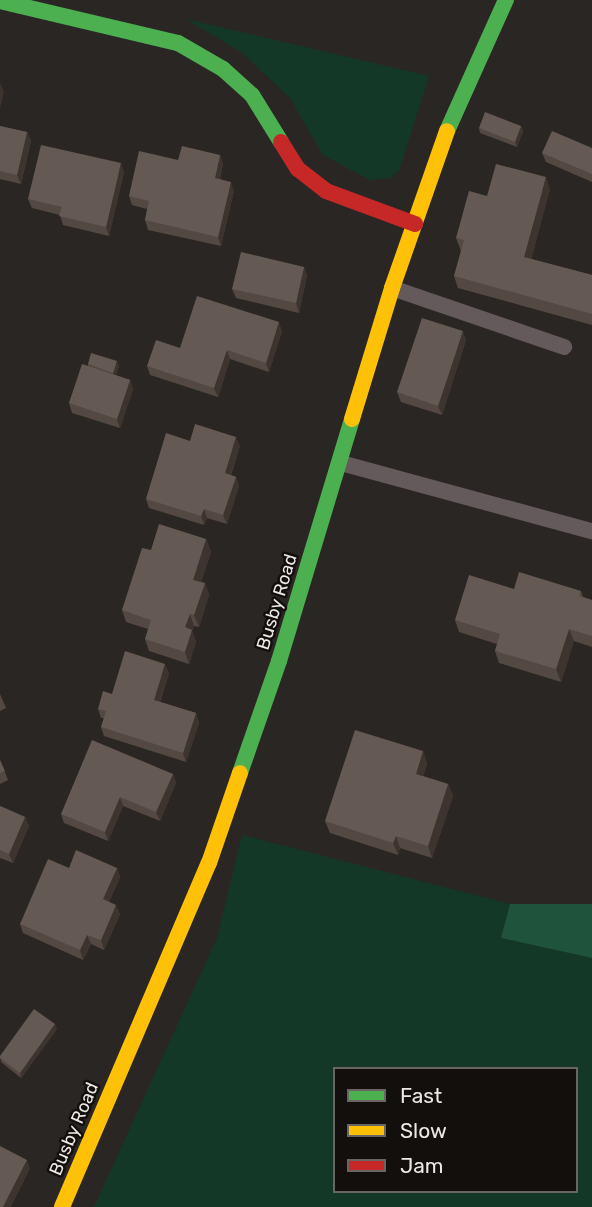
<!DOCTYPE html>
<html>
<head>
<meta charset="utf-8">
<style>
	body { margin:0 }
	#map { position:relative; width:592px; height:1207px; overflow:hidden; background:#2a2624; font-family:Rubik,sans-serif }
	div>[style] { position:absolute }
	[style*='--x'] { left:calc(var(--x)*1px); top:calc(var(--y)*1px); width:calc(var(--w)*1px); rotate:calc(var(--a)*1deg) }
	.green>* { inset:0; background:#133827 }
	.forest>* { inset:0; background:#20533c }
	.lane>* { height:16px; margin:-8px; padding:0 8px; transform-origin:8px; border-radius:8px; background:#645a5c }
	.fast>* { height:16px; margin:-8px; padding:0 8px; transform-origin:8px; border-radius:8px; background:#4caf50 }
	.slow>* { height:16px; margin:-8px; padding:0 8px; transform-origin:8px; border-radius:8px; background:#ffc107 }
	.jam>* { height:16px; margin:-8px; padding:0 8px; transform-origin:8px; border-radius:8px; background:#c62828 }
	.wall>* { inset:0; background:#544842 }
	.shaded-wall>* { inset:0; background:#3d332f }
	.building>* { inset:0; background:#655954 }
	span { translate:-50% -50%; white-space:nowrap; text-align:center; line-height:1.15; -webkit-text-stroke:5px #120f0d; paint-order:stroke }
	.street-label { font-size:18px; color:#ede7e5 }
	.legend { position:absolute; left:333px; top:1067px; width:245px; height:126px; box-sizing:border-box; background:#120f0d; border:2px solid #6a6563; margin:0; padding:9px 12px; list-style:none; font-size:21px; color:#ede7e5 }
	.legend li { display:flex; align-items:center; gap:14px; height:35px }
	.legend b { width:35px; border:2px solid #6a6563 }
</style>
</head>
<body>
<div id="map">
	<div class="green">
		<div style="clip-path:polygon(186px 19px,429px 76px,399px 171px,390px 178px,370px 180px,323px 155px,290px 98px,241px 52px)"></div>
		<div style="clip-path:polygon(evenodd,242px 835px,510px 904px,501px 938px,592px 958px,592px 1207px,94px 1207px,217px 938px,242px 835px,335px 1069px,576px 1069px,576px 1191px,335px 1191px,335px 1069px)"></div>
	</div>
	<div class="forest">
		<div style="clip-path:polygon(510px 904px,592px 904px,592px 958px,501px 938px)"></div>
	</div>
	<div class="lane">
		<div style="--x:392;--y:288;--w:182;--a:18.9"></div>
		<div style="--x:341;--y:463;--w:260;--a:15.2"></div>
	</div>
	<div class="fast">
		<div style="--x:0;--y:1;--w:183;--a:13.3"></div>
		<div style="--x:178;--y:43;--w:52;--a:30"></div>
		<div style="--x:223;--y:69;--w:39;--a:42"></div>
		<div style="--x:252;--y:95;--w:55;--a:58.3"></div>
		<div style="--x:447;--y:131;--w:144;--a:-65.8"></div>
		<div style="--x:240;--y:773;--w:119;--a:-70.8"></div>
		<div style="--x:279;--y:661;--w:253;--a:-73.2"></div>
	</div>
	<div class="slow">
		<div style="--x:352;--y:419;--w:137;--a:-73"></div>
		<div style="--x:392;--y:288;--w:166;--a:-70.7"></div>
		<div style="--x:62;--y:1207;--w:374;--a:-66.9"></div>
		<div style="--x:209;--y:863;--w:95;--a:-71"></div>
	</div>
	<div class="jam">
		<div style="--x:281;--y:142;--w:32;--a:58"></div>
		<div style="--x:298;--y:169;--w:36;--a:38"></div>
		<div style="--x:326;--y:191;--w:95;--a:20.3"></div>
	</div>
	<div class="wall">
		<div style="clip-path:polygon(0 126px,27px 132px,31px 141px,21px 184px,0 179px)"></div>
		<div style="clip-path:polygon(521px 126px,523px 131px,517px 147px,480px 133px,479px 128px)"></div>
		<div style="clip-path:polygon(592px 148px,592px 182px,546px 162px,542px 153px)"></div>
		<div style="clip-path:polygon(220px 155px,223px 164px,220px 179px,234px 191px,221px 246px,148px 230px,145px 220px,147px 209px,132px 205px,129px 196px,178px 160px)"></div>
		<div style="clip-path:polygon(124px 172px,109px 236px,63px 225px,60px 215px,32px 208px,28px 199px)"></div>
		<div style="clip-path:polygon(550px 189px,531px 259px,592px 275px,592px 325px,458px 288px,454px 276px,461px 251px,456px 238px,487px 196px)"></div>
		<div style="clip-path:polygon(304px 267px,307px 276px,299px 313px,236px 298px,232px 289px)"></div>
		<div style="clip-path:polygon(282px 331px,269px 372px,230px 359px,218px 397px,150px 375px,147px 366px,180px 348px)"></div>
		<div style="clip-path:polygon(466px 340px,442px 415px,401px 402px,397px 392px)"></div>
		<div style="clip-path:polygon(88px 364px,119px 366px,116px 375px,130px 380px,133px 389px,120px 428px,72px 413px,69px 403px,88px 366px)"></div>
		<div style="clip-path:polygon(240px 446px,231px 475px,236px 477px,239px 486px,227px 524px,207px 518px,204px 525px,149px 508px,146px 499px)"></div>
		<div style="clip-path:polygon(206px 539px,211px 552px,201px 582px,205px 583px,209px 595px,199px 627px,194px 626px,192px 631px,196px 642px,189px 664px,149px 651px,145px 639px,148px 629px,126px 622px,122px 610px,151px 550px)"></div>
		<div style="clip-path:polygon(514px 589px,581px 591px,583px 597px,592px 600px,592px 647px,574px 641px,561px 682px,499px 663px,495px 651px,497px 644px,459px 632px,455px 620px)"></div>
		<div style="clip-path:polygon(169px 673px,160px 702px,196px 713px,199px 723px,186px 762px,104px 736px,101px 727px,104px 718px,101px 718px,98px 709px,112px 694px)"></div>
		<div style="clip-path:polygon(0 694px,6px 708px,0 711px)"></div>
		<div style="clip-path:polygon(423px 751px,427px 764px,423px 776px,448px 784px,453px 796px,432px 858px,400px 848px,398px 855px,330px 833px,325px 821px)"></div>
		<div style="clip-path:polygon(0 760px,8px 780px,0 784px)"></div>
		<div style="clip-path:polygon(173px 774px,176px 783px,160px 821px,123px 806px,108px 841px,64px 823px,61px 814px)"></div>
		<div style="clip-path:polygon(0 806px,25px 817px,29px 826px,13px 863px,0 858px)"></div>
		<div style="clip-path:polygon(69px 868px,117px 868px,120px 877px,109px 902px,120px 914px,104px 950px,91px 944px,83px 960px,23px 933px,20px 924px)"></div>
		<div style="clip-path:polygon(57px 1029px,21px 1078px,1px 1062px,0 1056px)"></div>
	</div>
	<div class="shaded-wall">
		<div style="clip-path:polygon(0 83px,4px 92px,0 108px)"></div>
		<div style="clip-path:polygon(521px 126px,523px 131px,517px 147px,515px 142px)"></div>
		<div style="clip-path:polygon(27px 132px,31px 141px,21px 184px,17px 175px)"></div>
		<div style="clip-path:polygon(220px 155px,223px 164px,218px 187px,215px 178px)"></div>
		<div style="clip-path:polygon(121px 163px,124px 172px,109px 236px,106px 227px)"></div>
		<div style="clip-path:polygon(546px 177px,550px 189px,529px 269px,524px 257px)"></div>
		<div style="clip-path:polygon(231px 182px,234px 191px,221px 246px,218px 237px)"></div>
		<div style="clip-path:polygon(304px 267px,307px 276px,299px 313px,296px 303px)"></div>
		<div style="clip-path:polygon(279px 322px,282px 331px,269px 372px,266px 363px)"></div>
		<div style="clip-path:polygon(463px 331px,466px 340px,442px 415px,438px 406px)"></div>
		<div style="clip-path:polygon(227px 350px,230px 359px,218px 397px,214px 388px)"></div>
		<div style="clip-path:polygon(117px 361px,119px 366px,115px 378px,113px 373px)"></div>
		<div style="clip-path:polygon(130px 380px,133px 389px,120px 428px,117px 419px)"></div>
		<div style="clip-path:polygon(236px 437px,240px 446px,228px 482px,225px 473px)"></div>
		<div style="clip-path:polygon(236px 477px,239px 486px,227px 524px,223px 515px)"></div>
		<div style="clip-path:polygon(204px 509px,207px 518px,204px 525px,201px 516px)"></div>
		<div style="clip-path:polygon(206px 539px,211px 552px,198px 592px,193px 580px)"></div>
		<div style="clip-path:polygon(205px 583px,209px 595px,199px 627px,194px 615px)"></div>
		<div style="clip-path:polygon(190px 614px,194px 626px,192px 631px,196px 642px,189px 664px,185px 652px,185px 627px)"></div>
		<div style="clip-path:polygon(569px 629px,574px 641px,561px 682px,556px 669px)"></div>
		<div style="clip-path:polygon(165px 664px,169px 673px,157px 709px,154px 700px)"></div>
		<div style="clip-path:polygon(196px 713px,199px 723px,186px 762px,183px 753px)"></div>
		<div style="clip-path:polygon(423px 751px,427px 764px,420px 786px,416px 774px)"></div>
		<div style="clip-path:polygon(173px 774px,176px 783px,160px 821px,156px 812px)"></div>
		<div style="clip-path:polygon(448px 784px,453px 796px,432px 858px,428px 846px)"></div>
		<div style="clip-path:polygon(120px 797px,123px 806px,108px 841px,105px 832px)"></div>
		<div style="clip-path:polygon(25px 817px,29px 826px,13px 863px,9px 854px)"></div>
		<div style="clip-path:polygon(396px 836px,400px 848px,398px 855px,393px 843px)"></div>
		<div style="clip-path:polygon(117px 868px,120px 877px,106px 908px,103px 899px)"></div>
		<div style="clip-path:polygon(116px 905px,120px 914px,104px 950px,101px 940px)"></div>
		<div style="clip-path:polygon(87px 935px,91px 944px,83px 960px,80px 950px)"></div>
		<div style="clip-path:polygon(55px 1024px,57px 1029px,21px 1078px,20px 1073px)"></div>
		<div style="clip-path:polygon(27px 1160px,30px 1169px,11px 1207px,3px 1207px)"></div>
	</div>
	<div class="building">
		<div style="clip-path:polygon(485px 112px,521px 126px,515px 142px,479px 128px)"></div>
		<div style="clip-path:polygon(0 126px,27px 132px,17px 175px,0 171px)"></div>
		<div style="clip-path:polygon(552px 131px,592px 148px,592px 174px,542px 153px)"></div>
		<div style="clip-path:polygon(41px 145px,121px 163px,106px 227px,59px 216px,62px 207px,28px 199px)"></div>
		<div style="clip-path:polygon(182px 146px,220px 155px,215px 178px,231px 182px,218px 237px,145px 220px,149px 201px,129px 196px,139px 151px,178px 160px)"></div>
		<div style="clip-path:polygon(496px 164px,546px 177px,524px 257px,592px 275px,592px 314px,454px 276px,464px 240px,456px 238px,469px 191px,487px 196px)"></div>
		<div style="clip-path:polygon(241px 252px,304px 267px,296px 303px,232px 289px)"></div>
		<div style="clip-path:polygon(197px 296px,279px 322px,266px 363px,227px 350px,214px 388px,147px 366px,156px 340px,180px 348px)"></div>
		<div style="clip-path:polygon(422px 318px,463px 331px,438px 406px,397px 392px)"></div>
		<div style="clip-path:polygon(91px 353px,117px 361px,113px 373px,88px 364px)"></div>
		<div style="clip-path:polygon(82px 364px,130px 380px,117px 419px,69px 403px)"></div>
		<div style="clip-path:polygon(195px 424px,236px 437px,225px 473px,236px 477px,223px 515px,204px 509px,201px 516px,146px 499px,166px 433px,190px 441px)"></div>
		<div style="clip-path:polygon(159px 524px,206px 539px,193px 580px,205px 583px,194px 615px,190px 614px,185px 627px,192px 630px,185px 652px,145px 639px,151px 620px,122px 610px,142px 548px,151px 550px)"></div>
		<div style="clip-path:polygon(519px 572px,581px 591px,579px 596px,592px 600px,592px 636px,569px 629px,556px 669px,495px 651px,500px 634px,455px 620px,469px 575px,514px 589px)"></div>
		<div style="clip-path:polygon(125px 651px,165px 664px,154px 700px,196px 713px,183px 753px,101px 727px,106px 711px,98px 709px,103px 691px,112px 694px)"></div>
		<div style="clip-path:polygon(355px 730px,423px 751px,416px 774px,448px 784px,428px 846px,396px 836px,393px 843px,325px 821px)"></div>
		<div style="clip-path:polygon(92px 740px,173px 774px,156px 812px,120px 797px,105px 832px,61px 814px)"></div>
		<div style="clip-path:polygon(0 760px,5px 771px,0 773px)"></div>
		<div style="clip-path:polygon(0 806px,25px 817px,9px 854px,0 850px)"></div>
		<div style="clip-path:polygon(76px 850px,117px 868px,103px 899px,116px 905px,101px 940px,87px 935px,80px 950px,20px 924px,48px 859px,69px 868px)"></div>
		<div style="clip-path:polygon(34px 1009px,55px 1024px,20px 1073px,0 1058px,0 1056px)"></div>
		<div style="clip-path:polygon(0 1146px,27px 1160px,3px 1207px,0 1207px)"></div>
	</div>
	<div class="street-label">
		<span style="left:277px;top:602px;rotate:-73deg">Busby Road</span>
		<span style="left:74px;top:1129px;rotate:-67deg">Busby Road</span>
	</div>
	<ul class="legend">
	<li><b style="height:9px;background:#4caf50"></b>Fast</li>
	<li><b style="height:9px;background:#ffc107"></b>Slow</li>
	<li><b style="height:9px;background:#c62828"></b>Jam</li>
	</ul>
</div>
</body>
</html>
